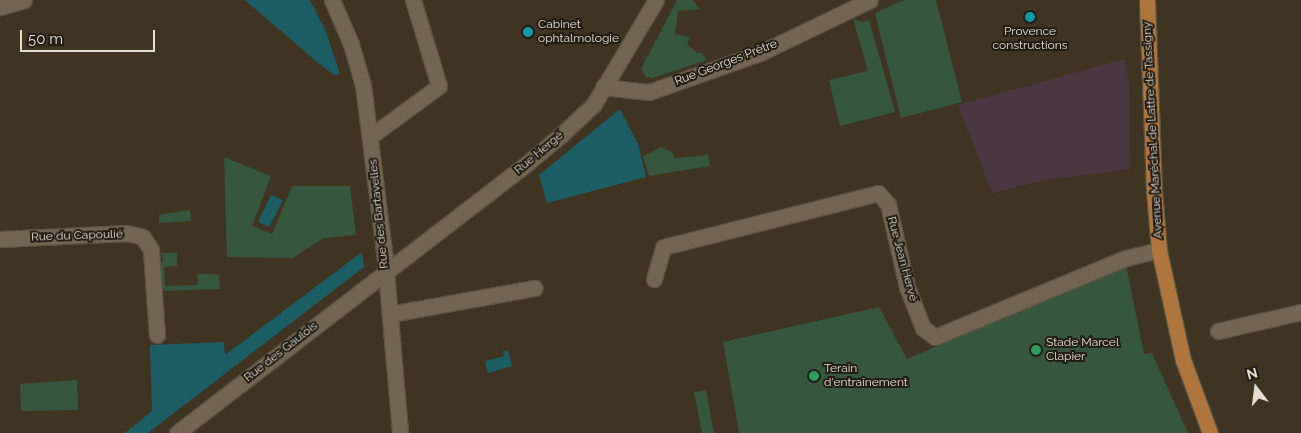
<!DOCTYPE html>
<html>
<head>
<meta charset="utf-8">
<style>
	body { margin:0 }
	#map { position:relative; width:1301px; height:433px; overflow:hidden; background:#3f3422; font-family:Raleway,sans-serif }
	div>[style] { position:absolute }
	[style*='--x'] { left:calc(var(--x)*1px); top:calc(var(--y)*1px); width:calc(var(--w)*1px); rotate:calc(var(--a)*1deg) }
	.commercial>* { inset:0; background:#4a3741 }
	.green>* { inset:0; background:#36563d }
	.water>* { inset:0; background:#1d5e65 }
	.roads { filter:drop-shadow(1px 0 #5b5242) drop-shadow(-1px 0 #5b5242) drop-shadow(0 1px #5b5242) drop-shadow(0 -1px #5b5242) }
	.minor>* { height:15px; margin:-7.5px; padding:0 7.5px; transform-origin:7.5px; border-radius:7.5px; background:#726652 }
	.major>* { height:15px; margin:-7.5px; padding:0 7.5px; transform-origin:7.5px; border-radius:7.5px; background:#ae763e }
	.dots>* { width:14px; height:14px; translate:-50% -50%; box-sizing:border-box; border:2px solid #221d15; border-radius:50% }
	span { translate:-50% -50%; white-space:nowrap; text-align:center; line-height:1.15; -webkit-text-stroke:4px #221d15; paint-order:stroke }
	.poi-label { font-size:12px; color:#e4ddd2 }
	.left { translate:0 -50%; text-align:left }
	.street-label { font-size:12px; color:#e4ddd2 }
	.north { position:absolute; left:1231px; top:363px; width:50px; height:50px; -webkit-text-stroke:4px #221d15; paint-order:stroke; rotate:345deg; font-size:14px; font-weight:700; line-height:20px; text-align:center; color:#e4ddd2 }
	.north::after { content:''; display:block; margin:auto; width:18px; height:22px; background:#e4ddd2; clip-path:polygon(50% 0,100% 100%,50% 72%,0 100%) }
	.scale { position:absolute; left:20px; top:30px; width:135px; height:22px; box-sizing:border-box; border:2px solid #e4ddd2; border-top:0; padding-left:6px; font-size:15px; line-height:18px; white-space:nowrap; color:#e4ddd2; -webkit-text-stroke:4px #221d15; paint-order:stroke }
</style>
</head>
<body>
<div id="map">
	<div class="commercial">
		<div style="clip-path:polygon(1124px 59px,1129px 81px,1130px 169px,1047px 180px,992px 193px,958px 105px)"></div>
	</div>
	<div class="green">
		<div style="clip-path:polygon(677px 0,692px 0,700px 9px,678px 11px,675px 34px,690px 37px,687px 44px,697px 53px,702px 53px,707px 60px,653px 78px,646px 77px,641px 69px)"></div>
		<div style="clip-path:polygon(904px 0,936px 0,962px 102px,901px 118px,875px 13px)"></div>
		<div style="clip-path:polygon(853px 19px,863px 22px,869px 20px,895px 112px,840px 126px,829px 80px,868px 71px)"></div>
		<div style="clip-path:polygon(661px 147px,672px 152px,675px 158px,708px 155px,710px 166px,649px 176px,643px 156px)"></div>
		<div style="clip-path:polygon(224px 157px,271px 176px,252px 226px,272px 234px,292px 186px,350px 186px,356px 235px,324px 238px,293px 258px,227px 257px)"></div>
		<div style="clip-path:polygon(190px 210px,191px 221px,159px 223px,159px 215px)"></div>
		<div style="clip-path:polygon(162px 253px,177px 253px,177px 266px,164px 267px,165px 286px,198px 285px,197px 274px,210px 274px,219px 275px,220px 289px,161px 291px,160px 262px,163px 261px)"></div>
		<div style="clip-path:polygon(1126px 265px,1144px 354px,1152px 353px,1188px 433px,739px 433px,723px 342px,879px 307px,907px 359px)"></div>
		<div style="clip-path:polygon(77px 380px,78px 410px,21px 411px,20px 384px)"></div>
		<div style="clip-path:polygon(706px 390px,714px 433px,702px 433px,694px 392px)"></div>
	</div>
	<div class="water">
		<div style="clip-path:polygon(245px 0,310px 0,326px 32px,340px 74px,334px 75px,317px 62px)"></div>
		<div style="clip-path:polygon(620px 109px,638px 144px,646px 177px,547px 203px,539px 175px)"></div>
		<div style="clip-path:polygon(271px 195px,283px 200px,269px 227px,258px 222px)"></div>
		<div style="clip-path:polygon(362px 252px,364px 267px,261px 346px,148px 433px,125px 433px,152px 411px,150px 345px,224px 342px,225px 355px)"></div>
		<div style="clip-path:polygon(508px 350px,512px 366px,488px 373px,485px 361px,504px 356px,503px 351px)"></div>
	</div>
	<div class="roads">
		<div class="minor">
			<div style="--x:332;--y:0;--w:48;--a:66.6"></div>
			<div style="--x:351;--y:44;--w:43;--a:73.7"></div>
			<div style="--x:363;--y:85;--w:176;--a:82.8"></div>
			<div style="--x:385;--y:260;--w:174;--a:85"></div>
			<div style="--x:0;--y:7;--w:25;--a:-16"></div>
			<div style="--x:603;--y:87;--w:46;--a:6.2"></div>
			<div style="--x:649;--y:92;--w:118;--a:-19.4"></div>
			<div style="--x:760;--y:53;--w:122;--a:-25.7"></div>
			<div style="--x:371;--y:136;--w:84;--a:-36.3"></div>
			<div style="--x:439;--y:86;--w:90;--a:-106.8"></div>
			<div style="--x:0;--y:239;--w:127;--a:-2.7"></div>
			<div style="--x:127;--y:233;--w:16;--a:14"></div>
			<div style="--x:143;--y:237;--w:15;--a:58"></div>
			<div style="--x:151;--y:250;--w:85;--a:86"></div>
			<div style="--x:654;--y:279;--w:33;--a:-74"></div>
			<div style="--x:663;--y:247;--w:222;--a:-14.1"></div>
			<div style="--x:878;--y:193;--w:15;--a:48"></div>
			<div style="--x:888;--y:204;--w:85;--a:77.1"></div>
			<div style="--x:907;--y:287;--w:44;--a:68.7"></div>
			<div style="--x:923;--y:328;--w:15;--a:37"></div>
			<div style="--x:935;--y:337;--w:207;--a:-22.5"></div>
			<div style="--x:1126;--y:258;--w:34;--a:-14"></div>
			<div style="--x:390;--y:314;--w:147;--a:-10.2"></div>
			<div style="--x:1218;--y:331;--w:85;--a:-12.9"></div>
			<div style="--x:177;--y:433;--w:431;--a:-37.6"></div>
			<div style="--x:519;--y:170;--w:55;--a:-39.8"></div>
			<div style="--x:561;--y:135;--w:45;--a:-43.2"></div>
			<div style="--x:594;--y:104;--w:121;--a:-59.2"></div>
		</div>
		<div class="major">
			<div style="--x:1147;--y:0;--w:191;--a:87.9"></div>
			<div style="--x:1154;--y:191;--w:59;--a:85.2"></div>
			<div style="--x:1159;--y:250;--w:113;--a:77.7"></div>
			<div style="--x:1183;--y:360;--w:78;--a:69.7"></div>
		</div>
	</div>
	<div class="dots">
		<div style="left:1030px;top:17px;background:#0f9aa8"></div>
		<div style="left:528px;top:32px;background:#0f9aa8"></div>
		<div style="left:1036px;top:350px;background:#2e9e5b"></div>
		<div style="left:814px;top:376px;background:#2e9e5b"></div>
	</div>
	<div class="poi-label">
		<span class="left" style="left:538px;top:32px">Cabinet<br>ophtalmologie</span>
		<span style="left:1030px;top:39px">Provence<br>constructions</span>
		<span class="left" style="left:1046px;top:350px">Stade Marcel<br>Clapier</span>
		<span class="left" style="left:824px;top:376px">Terain<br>d'entraînement</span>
	</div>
	<div class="street-label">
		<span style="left:726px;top:63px;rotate:-21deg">Rue Georges Prêtre</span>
		<span style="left:1153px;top:130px;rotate:-93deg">Avenue Maréchal de Lattre de Tassigny</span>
		<span style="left:539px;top:153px;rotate:-40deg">Rue Hergé</span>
		<span style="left:379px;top:214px;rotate:-96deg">Rue des Bartavelles</span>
		<span style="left:77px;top:236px;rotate:-2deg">Rue du Capoulié</span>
		<span style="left:902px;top:259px;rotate:75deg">Rue Jean Hervé</span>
		<span style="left:281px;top:352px;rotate:-38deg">Rue des Gaulois</span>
	</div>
	<div class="north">N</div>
	<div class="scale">50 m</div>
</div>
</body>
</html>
